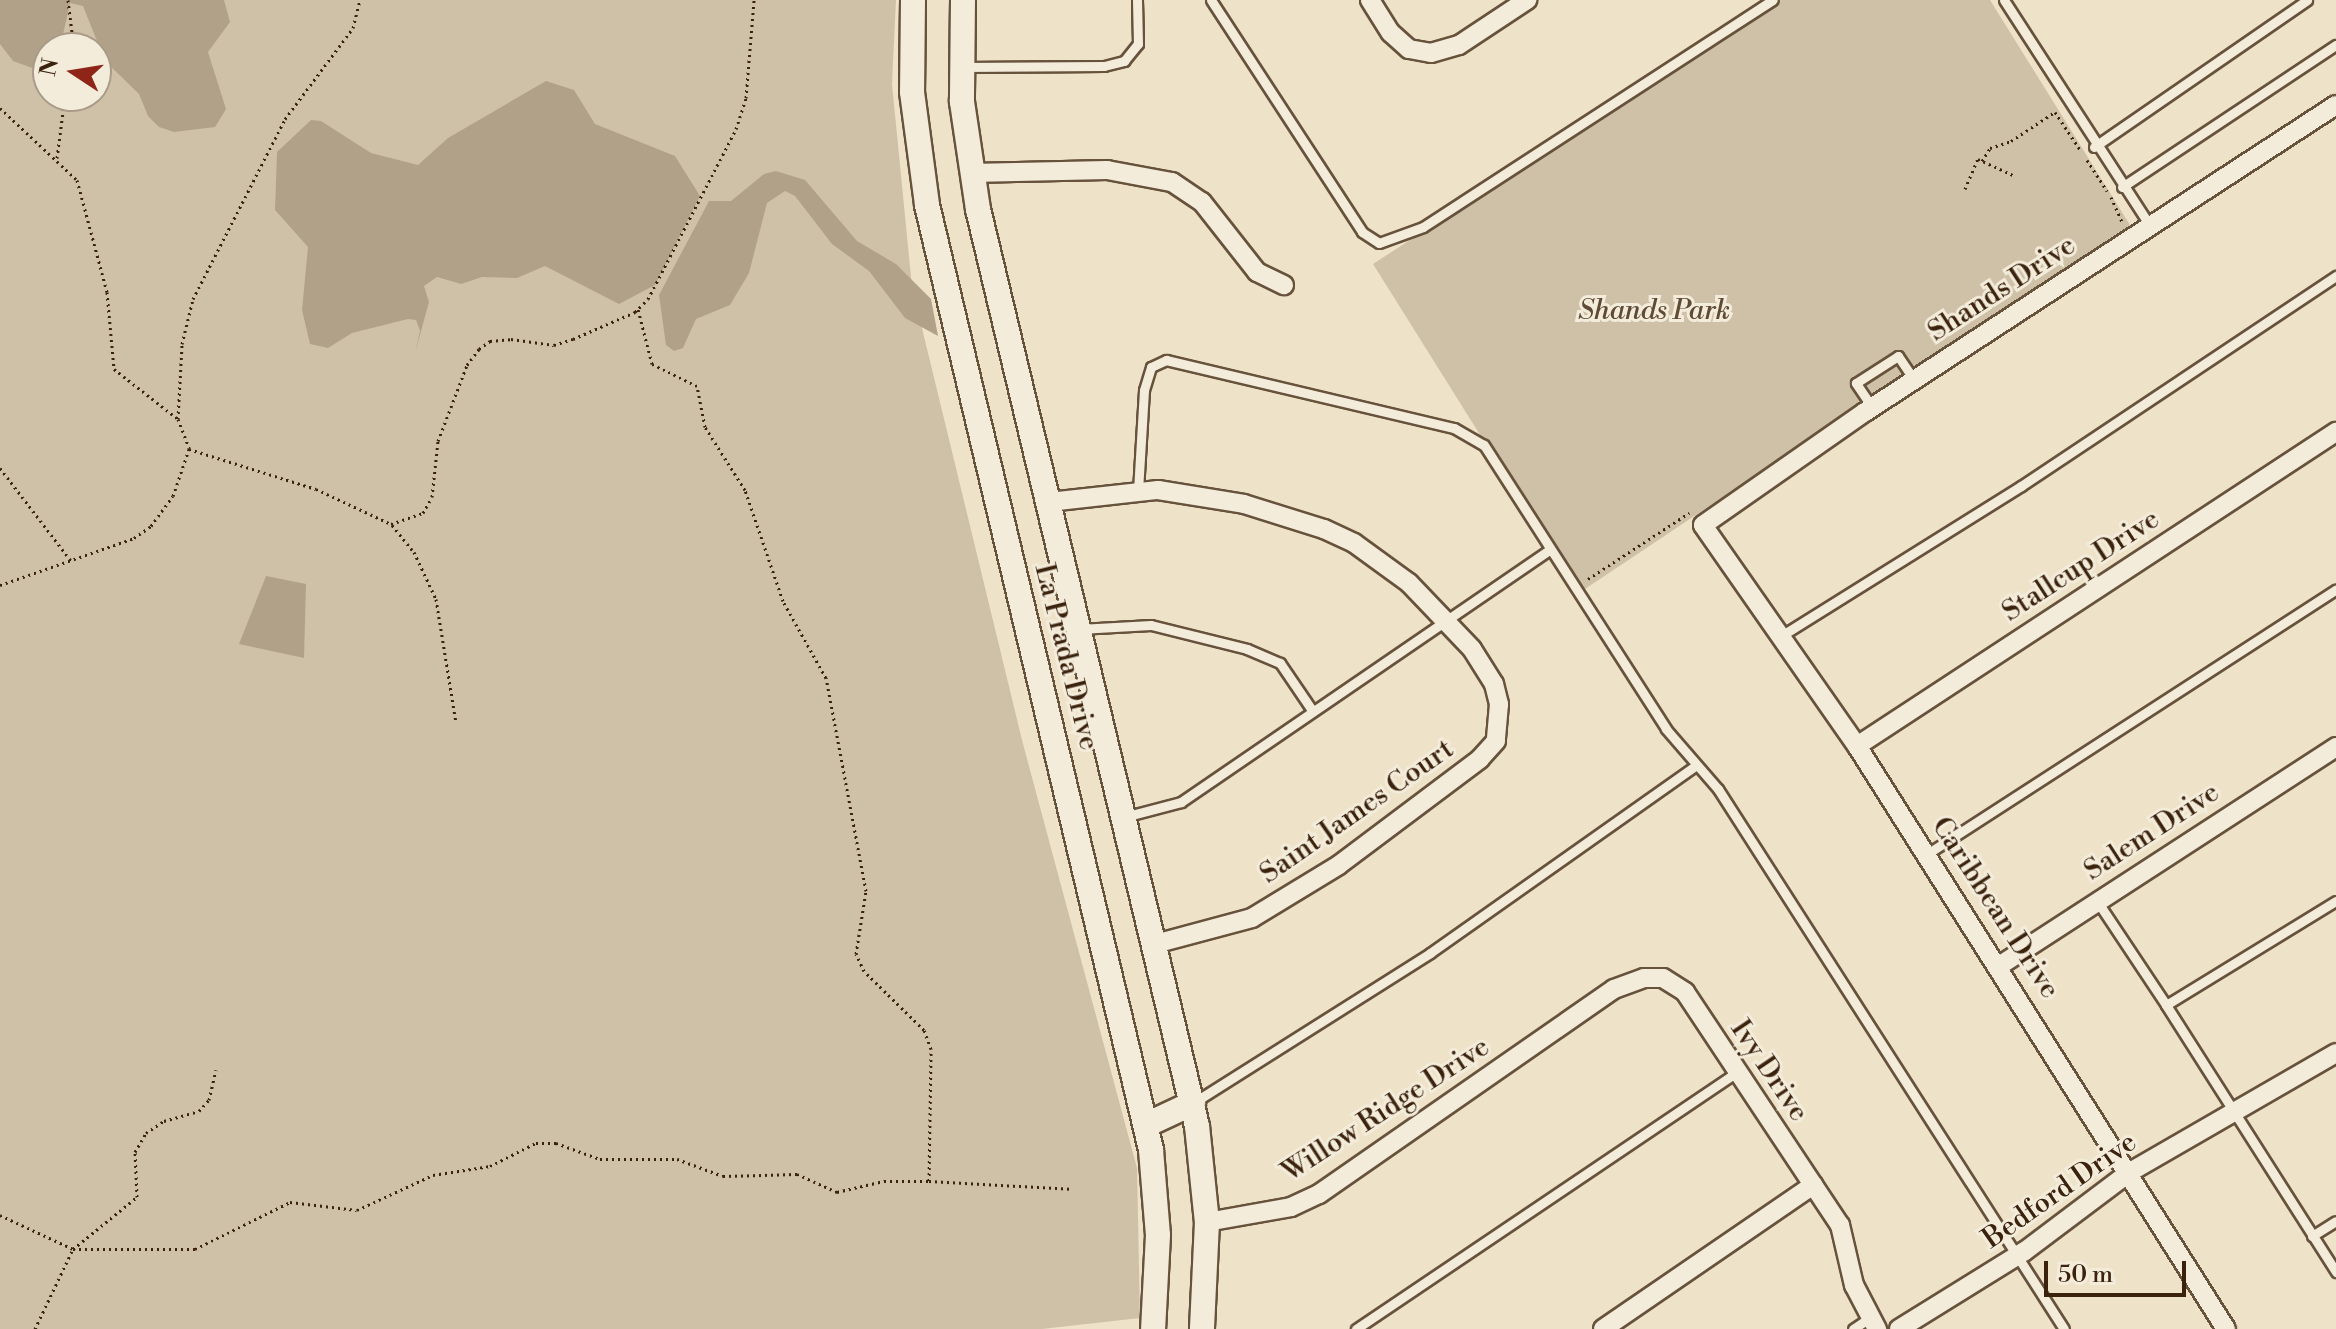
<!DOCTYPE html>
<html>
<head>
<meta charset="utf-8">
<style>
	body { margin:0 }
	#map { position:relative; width:2336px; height:1329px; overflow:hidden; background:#eee2c8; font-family:"Libre Bodoni",serif }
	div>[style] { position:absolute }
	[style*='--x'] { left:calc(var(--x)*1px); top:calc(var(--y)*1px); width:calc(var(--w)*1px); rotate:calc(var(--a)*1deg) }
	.green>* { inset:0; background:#cfc1a8 }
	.water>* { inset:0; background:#b1a188 }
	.path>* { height:3px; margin-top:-1.5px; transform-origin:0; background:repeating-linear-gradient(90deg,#3a220d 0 2px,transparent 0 6px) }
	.roads { filter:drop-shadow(2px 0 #67523c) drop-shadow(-2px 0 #67523c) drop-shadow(0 2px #67523c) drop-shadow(0 -2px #67523c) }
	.lane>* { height:9px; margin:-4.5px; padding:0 4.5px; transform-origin:4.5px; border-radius:4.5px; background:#f4ecdb }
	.street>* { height:18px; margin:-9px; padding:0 9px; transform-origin:9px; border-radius:9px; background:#f4ecdb }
	.secondary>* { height:24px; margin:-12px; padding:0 12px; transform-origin:12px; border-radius:12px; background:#f4ecdb }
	span { translate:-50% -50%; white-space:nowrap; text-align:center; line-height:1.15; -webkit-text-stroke:6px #f4ecdb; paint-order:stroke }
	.street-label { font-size:28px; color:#3a220d }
	.park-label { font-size:28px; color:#5f4a34; font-style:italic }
	.north { position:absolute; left:32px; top:32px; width:80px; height:80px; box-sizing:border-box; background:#f4ecdb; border:2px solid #aa9b89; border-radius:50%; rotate:282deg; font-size:22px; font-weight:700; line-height:32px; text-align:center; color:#3a220d }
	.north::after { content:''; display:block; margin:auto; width:28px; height:36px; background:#8f2418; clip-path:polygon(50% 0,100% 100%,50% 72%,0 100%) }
	.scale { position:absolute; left:2044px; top:1261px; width:142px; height:36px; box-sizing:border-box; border:4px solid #3a220d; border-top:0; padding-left:10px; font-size:24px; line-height:28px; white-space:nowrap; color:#3a220d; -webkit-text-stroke:6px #f4ecdb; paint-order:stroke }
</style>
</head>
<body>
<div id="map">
	<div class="green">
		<div style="clip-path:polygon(evenodd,0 0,896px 0,892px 84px,912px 287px,1023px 744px,1137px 1168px,1140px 1318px,1042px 1329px,0 1329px,0 0,48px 48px,96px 48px,96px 96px,48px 96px,48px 48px)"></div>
		<div style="clip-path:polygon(1781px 0,1990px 0,2130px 225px,1579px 593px,1373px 264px)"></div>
	</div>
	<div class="water">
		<div style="clip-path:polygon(0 0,224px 0,230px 22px,208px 52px,226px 109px,215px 127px,174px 132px,159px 127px,148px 116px,139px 94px,105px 61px,83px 6px,70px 3px,60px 48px,48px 48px,48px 67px,43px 72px,13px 61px,0 44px)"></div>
		<div style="clip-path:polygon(546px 81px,574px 90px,595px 124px,675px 156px,700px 196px,655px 285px,619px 304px,545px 266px,517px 278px,482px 277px,461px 284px,437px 277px,424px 286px,429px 302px,415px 353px,420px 331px,416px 320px,408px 319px,352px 333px,328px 348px,310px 344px,302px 310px,308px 247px,275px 210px,277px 152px,311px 120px,321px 121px,371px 153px,418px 165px,448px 138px)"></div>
		<div style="clip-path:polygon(776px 171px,805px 180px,857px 241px,896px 264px,931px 299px,938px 336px,905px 318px,869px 271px,832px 244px,795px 196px,785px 191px,767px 203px,749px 273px,730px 305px,696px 319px,683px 348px,674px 351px,666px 345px,659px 295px,709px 201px,731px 201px,764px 174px)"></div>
		<div style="clip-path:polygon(266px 576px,306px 584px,304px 658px,239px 644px)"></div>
	</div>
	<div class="path">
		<div style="--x:68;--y:0;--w:48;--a:82.9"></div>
		<div style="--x:0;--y:108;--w:105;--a:43.1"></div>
		<div style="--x:77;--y:180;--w:116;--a:75"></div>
		<div style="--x:107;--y:292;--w:77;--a:84.8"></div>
		<div style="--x:114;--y:369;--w:81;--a:38"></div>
		<div style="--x:178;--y:419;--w:31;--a:69"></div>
		<div style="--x:57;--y:158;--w:63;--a:-82.6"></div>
		<div style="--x:2087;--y:160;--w:37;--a:57"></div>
		<div style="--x:1982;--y:161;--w:15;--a:-58"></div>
		<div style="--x:1990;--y:148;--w:22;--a:-18"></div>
		<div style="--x:2011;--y:141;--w:53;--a:-33.4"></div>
		<div style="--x:2055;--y:112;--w:47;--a:56.3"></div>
		<div style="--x:1965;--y:189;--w:33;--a:-67"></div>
		<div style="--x:1978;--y:159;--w:41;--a:24.7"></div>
		<div style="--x:2111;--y:197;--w:27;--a:66"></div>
		<div style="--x:178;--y:419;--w:75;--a:-86.9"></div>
		<div style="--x:182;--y:344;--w:46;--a:-76.3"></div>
		<div style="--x:193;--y:299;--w:202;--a:-62.9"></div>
		<div style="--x:285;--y:119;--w:114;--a:-53.2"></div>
		<div style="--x:353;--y:28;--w:29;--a:-76"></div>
		<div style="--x:0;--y:468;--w:117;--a:52.6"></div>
		<div style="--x:392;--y:525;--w:35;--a:51"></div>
		<div style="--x:414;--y:552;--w:52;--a:64.9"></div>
		<div style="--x:436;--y:599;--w:125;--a:80.8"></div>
		<div style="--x:1588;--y:579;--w:121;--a:-33.2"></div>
		<div style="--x:0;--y:585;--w:142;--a:-19.3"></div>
		<div style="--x:134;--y:538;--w:21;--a:-35"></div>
		<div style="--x:151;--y:526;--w:37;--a:-54"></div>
		<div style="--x:173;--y:496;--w:50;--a:-71.2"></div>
		<div style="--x:189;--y:449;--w:133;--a:17.5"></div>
		<div style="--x:316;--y:489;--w:83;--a:25"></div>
		<div style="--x:391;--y:524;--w:34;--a:-19"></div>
		<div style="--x:423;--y:513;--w:18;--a:-61"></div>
		<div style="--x:432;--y:497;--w:56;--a:-83.9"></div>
		<div style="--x:438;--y:441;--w:81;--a:-69.1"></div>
		<div style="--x:467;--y:365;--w:20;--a:-53"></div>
		<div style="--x:479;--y:349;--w:14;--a:-36"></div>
		<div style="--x:490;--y:341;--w:21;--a:-5"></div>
		<div style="--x:511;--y:339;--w:43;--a:7.9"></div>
		<div style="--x:554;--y:345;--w:20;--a:-18"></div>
		<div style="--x:573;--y:339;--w:68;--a:-23.5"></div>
		<div style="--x:635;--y:312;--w:18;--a:-45"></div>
		<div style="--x:648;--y:299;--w:191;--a:-62.6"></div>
		<div style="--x:736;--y:129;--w:33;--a:-72"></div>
		<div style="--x:746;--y:98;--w:98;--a:-85.3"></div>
		<div style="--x:929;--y:1181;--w:141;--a:3.2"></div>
		<div style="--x:0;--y:1215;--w:81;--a:25"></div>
		<div style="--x:73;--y:1249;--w:122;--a:0"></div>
		<div style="--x:195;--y:1249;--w:106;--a:-26.3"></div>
		<div style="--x:290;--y:1202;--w:67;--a:6.8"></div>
		<div style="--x:357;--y:1210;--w:84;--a:-24.7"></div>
		<div style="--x:433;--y:1175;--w:58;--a:-9"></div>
		<div style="--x:490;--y:1166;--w:51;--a:-26.6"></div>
		<div style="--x:536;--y:1143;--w:20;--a:0"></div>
		<div style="--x:556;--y:1143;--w:47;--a:20"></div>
		<div style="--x:600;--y:1159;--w:77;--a:0"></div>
		<div style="--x:677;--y:1159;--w:49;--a:20.3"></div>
		<div style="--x:723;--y:1176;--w:74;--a:-1.5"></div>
		<div style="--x:797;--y:1174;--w:44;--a:24.2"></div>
		<div style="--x:837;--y:1192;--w:48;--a:-13.2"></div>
		<div style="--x:884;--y:1181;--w:45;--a:0"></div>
		<div style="--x:929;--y:1181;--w:132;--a:-89.1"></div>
		<div style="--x:931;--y:1049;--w:20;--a:-110"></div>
		<div style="--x:924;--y:1030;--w:84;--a:-135.5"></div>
		<div style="--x:864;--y:971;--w:19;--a:-115"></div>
		<div style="--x:856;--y:954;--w:64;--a:-81"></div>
		<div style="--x:866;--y:891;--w:217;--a:-100.6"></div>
		<div style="--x:826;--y:678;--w:88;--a:-119.2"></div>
		<div style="--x:783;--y:601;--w:117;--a:-108.9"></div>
		<div style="--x:745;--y:490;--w:75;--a:-122.4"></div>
		<div style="--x:705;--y:427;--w:42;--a:-101"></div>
		<div style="--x:697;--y:386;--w:50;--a:-153.9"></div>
		<div style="--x:652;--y:364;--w:57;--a:-104.3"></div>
		<div style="--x:35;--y:1329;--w:89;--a:-64.6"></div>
		<div style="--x:73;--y:1249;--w:82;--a:-39.1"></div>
		<div style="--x:137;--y:1197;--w:45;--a:-92.5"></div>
		<div style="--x:135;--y:1152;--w:22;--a:-60"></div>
		<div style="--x:146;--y:1133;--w:22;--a:-34"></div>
		<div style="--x:164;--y:1121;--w:36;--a:-16"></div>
		<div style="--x:199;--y:1111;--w:15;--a:-48"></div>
		<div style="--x:209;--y:1100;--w:31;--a:-77"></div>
	</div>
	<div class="roads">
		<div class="lane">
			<div style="--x:1211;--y:0;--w:277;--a:56.9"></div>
			<div style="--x:1362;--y:232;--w:20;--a:33"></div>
			<div style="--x:1379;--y:243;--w:47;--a:-20"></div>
			<div style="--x:1423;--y:227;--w:417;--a:-33"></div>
			<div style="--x:2004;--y:0;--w:269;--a:57.1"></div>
			<div style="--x:962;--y:67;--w:142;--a:-0.4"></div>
			<div style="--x:1104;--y:66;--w:21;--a:-14"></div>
			<div style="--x:1124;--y:61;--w:22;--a:-51"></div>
			<div style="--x:1138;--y:44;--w:44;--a:-91.3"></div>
			<div style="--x:2094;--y:147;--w:259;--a:-34.6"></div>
			<div style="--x:2122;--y:187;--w:257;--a:-33.6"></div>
			<div style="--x:1872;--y:407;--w:29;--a:-124"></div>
			<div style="--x:1856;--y:383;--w:50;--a:-32.7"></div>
			<div style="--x:1898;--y:356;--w:29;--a:56"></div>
			<div style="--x:1138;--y:491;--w:101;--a:-86.6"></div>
			<div style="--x:1144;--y:390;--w:24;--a:-73"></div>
			<div style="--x:1151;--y:367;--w:17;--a:-25"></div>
			<div style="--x:1166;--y:360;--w:296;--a:13.3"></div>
			<div style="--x:1454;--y:428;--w:34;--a:30"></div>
			<div style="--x:1484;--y:445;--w:337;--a:57.3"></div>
			<div style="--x:1666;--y:729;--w:79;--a:49.1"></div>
			<div style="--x:1718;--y:789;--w:641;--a:57.35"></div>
			<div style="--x:1079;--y:629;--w:72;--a:-3.2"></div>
			<div style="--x:1151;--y:625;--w:99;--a:14"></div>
			<div style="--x:1247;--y:649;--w:36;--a:23"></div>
			<div style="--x:1280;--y:663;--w:57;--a:55.8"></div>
			<div style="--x:1781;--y:636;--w:283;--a:-32"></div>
			<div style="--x:2021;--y:486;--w:379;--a:-33.7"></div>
			<div style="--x:1124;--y:817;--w:59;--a:-14.7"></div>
			<div style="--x:1181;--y:802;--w:447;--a:-34.4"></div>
			<div style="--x:1927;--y:854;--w:487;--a:-32.9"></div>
			<div style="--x:2097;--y:901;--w:125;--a:56.4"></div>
			<div style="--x:2166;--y:1005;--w:199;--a:-31.5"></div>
			<div style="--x:2166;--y:1005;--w:317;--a:57.5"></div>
			<div style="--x:1193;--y:1103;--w:280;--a:-32.3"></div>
			<div style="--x:1430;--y:953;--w:324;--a:-35.2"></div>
			<div style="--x:2312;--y:1236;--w:28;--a:-32"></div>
			<div style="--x:1356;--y:1329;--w:458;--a:-34"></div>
			<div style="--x:1853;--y:1329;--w:22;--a:-34"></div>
		</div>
		<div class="street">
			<div style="--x:1370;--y:0;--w:39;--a:58"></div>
			<div style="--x:1391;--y:33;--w:24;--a:42"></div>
			<div style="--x:1409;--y:49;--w:22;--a:10"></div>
			<div style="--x:1431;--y:53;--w:29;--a:-16"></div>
			<div style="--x:1459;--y:45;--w:82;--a:-33.5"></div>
			<div style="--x:971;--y:173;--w:136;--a:-1.3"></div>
			<div style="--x:1107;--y:170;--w:66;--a:10.5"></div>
			<div style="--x:1172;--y:182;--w:36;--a:34"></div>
			<div style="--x:1202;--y:202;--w:89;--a:51.8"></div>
			<div style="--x:1257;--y:272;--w:30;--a:26"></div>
			<div style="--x:1049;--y:502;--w:110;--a:-6.3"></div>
			<div style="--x:1158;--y:490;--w:87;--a:9.2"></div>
			<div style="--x:1244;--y:504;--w:84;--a:17.4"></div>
			<div style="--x:1324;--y:529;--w:33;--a:25"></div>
			<div style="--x:1354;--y:543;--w:68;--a:36"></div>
			<div style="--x:1409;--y:583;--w:91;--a:46.3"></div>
			<div style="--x:1472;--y:649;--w:41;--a:57.8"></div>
			<div style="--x:1494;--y:684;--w:21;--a:76"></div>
			<div style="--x:1499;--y:704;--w:37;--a:95"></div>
			<div style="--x:1496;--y:741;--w:24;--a:132"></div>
			<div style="--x:1480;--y:759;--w:176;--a:143.1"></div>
			<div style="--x:1339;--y:865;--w:102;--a:148.7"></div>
			<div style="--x:1252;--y:918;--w:100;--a:165"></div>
			<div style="--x:1857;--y:746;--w:573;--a:-33.25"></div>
			<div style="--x:1999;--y:966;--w:402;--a:-33"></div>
			<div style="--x:1207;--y:1222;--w:85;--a:-10.1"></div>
			<div style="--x:1291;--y:1207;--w:31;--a:-25"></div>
			<div style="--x:1319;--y:1194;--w:359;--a:-34.8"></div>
			<div style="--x:1614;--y:989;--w:32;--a:-20"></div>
			<div style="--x:1644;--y:978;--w:19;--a:0"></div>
			<div style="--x:1663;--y:978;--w:26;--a:32"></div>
			<div style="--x:1685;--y:992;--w:280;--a:56.4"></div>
			<div style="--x:1840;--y:1225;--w:62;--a:76.9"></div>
			<div style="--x:1854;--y:1285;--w:50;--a:62.4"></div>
			<div style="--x:1603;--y:1329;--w:255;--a:-34.4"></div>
			<div style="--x:1899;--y:1329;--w:148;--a:-31.8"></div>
			<div style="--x:2025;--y:1251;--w:131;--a:-37"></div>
			<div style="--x:2130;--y:1172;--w:238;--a:-30"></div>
			<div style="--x:2226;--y:1329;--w:690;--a:-122.33"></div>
			<div style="--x:1857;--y:746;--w:269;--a:-124.9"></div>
			<div style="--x:1703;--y:525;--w:198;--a:-34.9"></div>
			<div style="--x:1865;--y:412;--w:562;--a:-33.1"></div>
		</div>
		<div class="secondary">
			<div style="--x:913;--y:0;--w:92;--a:90.6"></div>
			<div style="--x:912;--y:92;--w:114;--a:82.4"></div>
			<div style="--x:927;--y:205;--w:971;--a:76.66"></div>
			<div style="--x:1151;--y:1150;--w:85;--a:85.3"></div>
			<div style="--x:1158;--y:1235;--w:94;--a:93"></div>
			<div style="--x:963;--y:0;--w:102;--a:90.6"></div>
			<div style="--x:962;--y:102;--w:108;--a:81.5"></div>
			<div style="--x:978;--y:209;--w:943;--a:76.57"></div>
			<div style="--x:1197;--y:1126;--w:97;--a:84.1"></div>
			<div style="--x:1207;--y:1222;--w:107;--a:92.7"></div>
			<div style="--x:1146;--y:1125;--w:52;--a:-25.1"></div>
		</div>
	</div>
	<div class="street-label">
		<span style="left:2002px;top:289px;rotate:-33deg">Shands Drive</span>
		<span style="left:2081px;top:566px;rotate:-33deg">Stallcup Drive</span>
		<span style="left:1066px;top:657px;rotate:76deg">La Prada Drive</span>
		<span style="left:1357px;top:812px;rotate:-35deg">Saint James Court</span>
		<span style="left:2152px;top:832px;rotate:-33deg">Salem Drive</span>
		<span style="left:1995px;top:908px;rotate:57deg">Caribbean Drive</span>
		<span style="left:1769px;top:1071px;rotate:56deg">Ivy Drive</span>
		<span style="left:1386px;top:1110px;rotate:-33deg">Willow Ridge Drive</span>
		<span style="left:2060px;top:1191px;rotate:-35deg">Bedford Drive</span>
	</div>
	<div class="park-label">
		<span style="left:1654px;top:311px">Shands Park</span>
	</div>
	<div class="north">N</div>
	<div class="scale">50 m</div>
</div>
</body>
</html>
